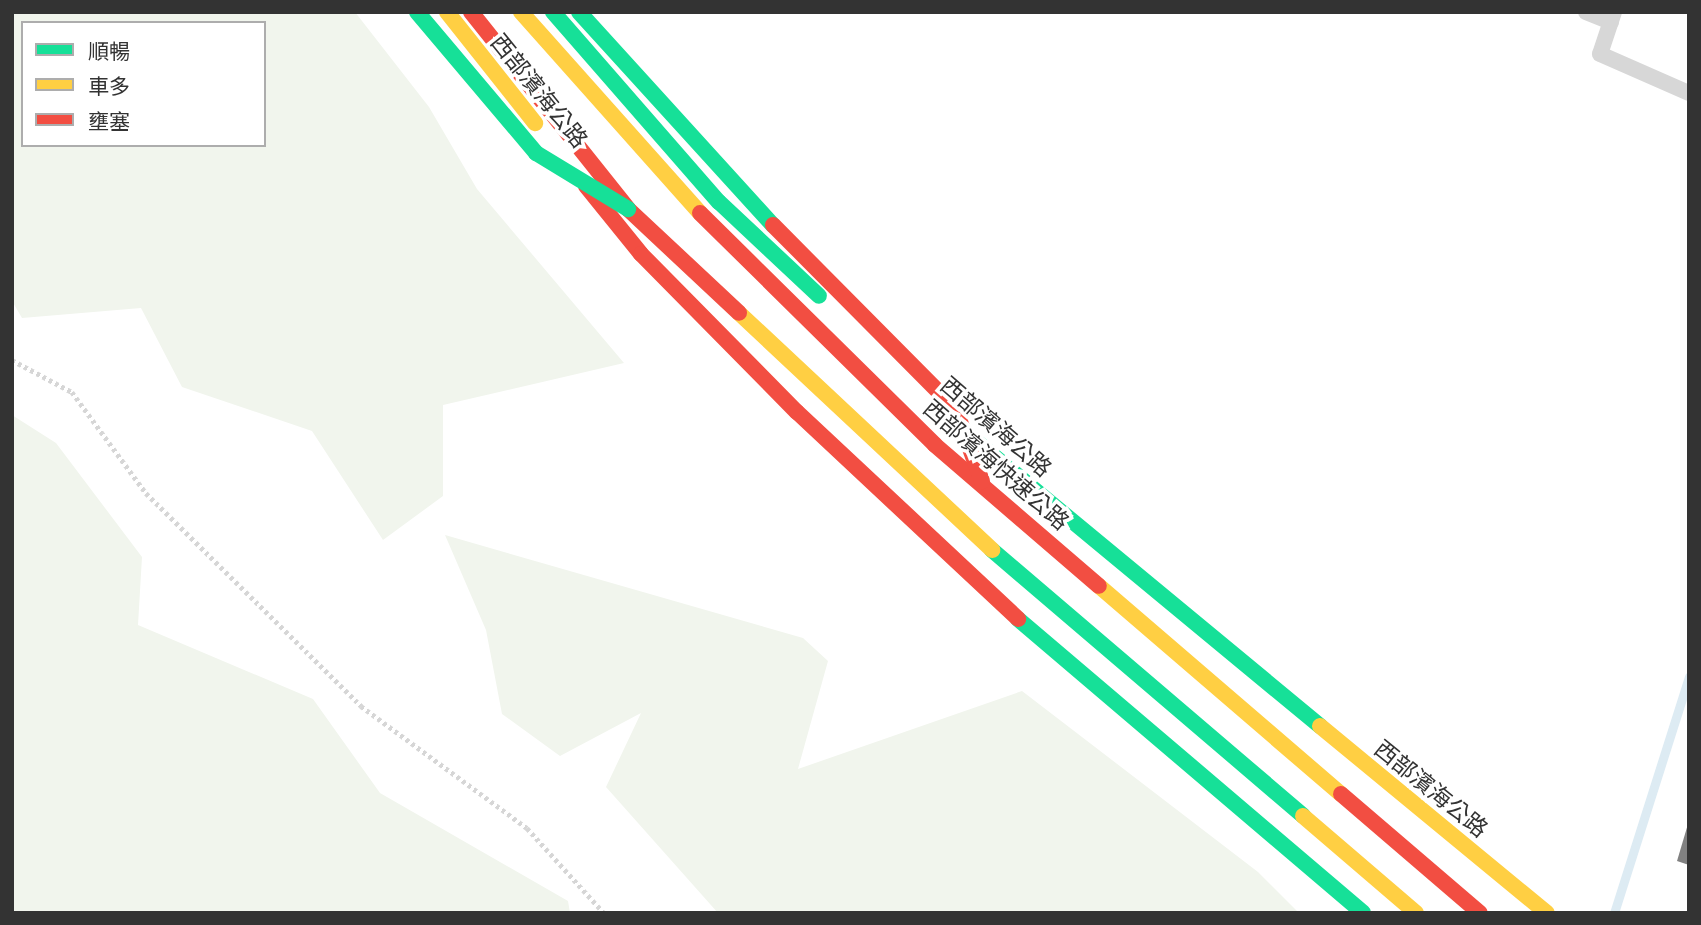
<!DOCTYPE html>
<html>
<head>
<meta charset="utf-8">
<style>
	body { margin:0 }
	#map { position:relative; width:1701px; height:925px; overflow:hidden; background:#fff; font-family:Ubuntu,"Noto Sans TC",sans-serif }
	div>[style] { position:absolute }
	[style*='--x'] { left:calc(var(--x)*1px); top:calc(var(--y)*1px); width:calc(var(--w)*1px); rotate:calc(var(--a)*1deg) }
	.green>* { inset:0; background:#f1f5ed }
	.stream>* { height:9px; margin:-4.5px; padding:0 4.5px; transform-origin:4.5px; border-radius:4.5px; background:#ddebf3 }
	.building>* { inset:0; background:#818181 }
	.path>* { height:4.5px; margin-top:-2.25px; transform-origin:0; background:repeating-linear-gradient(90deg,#d6d6d6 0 3.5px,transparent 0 7px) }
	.lane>* { height:16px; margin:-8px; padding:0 8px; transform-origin:8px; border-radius:8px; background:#d7d7d7 }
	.fast>* { height:16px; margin:-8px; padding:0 8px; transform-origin:8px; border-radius:8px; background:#16e098 }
	.slow>* { height:16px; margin:-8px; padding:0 8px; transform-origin:8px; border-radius:8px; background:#ffcf43 }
	.jam>* { height:16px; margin:-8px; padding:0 8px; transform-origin:8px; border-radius:8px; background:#f24e42 }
	.fast-bridge>* { height:16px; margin:-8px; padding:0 8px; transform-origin:8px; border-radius:8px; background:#16e098 }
	.jam-bridge>* { height:16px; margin:-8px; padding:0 8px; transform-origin:8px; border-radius:8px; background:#f24e42 }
	span { translate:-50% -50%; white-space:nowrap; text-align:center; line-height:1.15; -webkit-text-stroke:7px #fff; paint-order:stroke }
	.street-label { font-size:23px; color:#333 }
	.frame { position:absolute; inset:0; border:14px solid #333; pointer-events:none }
	.legend { position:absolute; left:21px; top:21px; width:245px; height:126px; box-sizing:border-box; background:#fff; border:2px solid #adadad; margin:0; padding:9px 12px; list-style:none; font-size:21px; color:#333 }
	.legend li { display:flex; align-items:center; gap:14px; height:35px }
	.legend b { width:35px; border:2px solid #adadad }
</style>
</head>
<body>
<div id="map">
	<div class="green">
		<div style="clip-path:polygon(evenodd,12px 12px,355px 12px,429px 107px,477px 189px,624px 363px,443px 405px,443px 496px,383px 540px,312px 431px,182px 387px,141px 308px,22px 318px,12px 301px,12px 12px,23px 23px,264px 23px,264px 145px,23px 145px,23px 23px)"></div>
		<div style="clip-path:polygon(12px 415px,56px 443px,142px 557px,138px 625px,313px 699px,380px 793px,568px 901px,570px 913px,12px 913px)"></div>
		<div style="clip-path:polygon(445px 535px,803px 638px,828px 661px,798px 769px,1022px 691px,1258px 872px,1299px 913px,718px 913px,606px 787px,641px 713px,560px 756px,502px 714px,486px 630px)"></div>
	</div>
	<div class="stream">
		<div style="--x:1614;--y:913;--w:248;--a:-72.4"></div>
	</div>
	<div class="building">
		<div style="clip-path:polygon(1688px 824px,1689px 824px,1689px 865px,1677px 861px)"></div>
	</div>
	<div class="path">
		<div style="--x:12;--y:360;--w:68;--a:28.1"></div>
		<div style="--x:72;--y:392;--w:125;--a:53.8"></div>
		<div style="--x:146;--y:493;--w:303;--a:44.7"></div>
		<div style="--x:361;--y:706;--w:206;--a:36.3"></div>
		<div style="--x:527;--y:828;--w:115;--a:47.8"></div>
	</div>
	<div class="lane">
		<div style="--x:1586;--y:12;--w:27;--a:22"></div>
		<div style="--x:1614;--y:12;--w:44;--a:108.4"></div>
		<div style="--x:1600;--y:54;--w:97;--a:23.7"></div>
	</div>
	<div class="fast">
		<div style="--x:553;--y:12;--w:252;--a:48.9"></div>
		<div style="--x:719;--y:202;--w:137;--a:43.2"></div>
		<div style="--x:955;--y:424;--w:474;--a:39.6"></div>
		<div style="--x:992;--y:550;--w:409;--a:40.5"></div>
		<div style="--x:1018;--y:619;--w:453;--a:40.4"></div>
	</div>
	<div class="slow">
		<div style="--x:447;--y:12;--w:142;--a:51.6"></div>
		<div style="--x:521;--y:12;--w:269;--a:48.3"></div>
		<div style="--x:739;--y:313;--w:347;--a:43.1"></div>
		<div style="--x:1099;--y:586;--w:319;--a:40.7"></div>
		<div style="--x:1320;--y:726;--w:294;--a:39.5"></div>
		<div style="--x:1303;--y:816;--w:149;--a:40.6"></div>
	</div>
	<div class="jam">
		<div style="--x:471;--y:12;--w:252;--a:51.4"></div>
		<div style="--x:628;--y:209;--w:152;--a:43.1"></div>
		<div style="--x:586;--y:186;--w:87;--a:51"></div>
		<div style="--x:641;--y:254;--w:222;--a:45.4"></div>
		<div style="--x:797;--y:412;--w:303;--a:43.1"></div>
		<div style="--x:700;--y:213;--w:330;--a:44.6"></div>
		<div style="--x:935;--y:445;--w:216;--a:40.7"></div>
		<div style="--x:1341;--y:794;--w:183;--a:40.6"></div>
	</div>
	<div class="fast-bridge">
		<div style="--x:417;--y:12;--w:185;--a:49.8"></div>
		<div style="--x:536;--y:153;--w:108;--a:31.3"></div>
		<div style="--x:579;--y:12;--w:288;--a:47.7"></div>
	</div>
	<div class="jam-bridge">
		<div style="--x:773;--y:225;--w:258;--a:45.2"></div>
		<div style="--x:955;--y:408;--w:78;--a:69.7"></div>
	</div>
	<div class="street-label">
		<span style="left:539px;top:91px;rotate:51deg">西部濱海公路</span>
		<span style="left:996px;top:427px;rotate:41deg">西部濱海公路</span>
		<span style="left:996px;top:465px;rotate:41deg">西部濱海快速公路</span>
		<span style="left:1431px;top:789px;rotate:39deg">西部濱海公路</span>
	</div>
	<div class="frame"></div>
	<ul class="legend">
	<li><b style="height:9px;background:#16e098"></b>順暢</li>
	<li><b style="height:9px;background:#ffcf43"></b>車多</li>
	<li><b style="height:9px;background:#f24e42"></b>壅塞</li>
	</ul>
</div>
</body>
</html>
